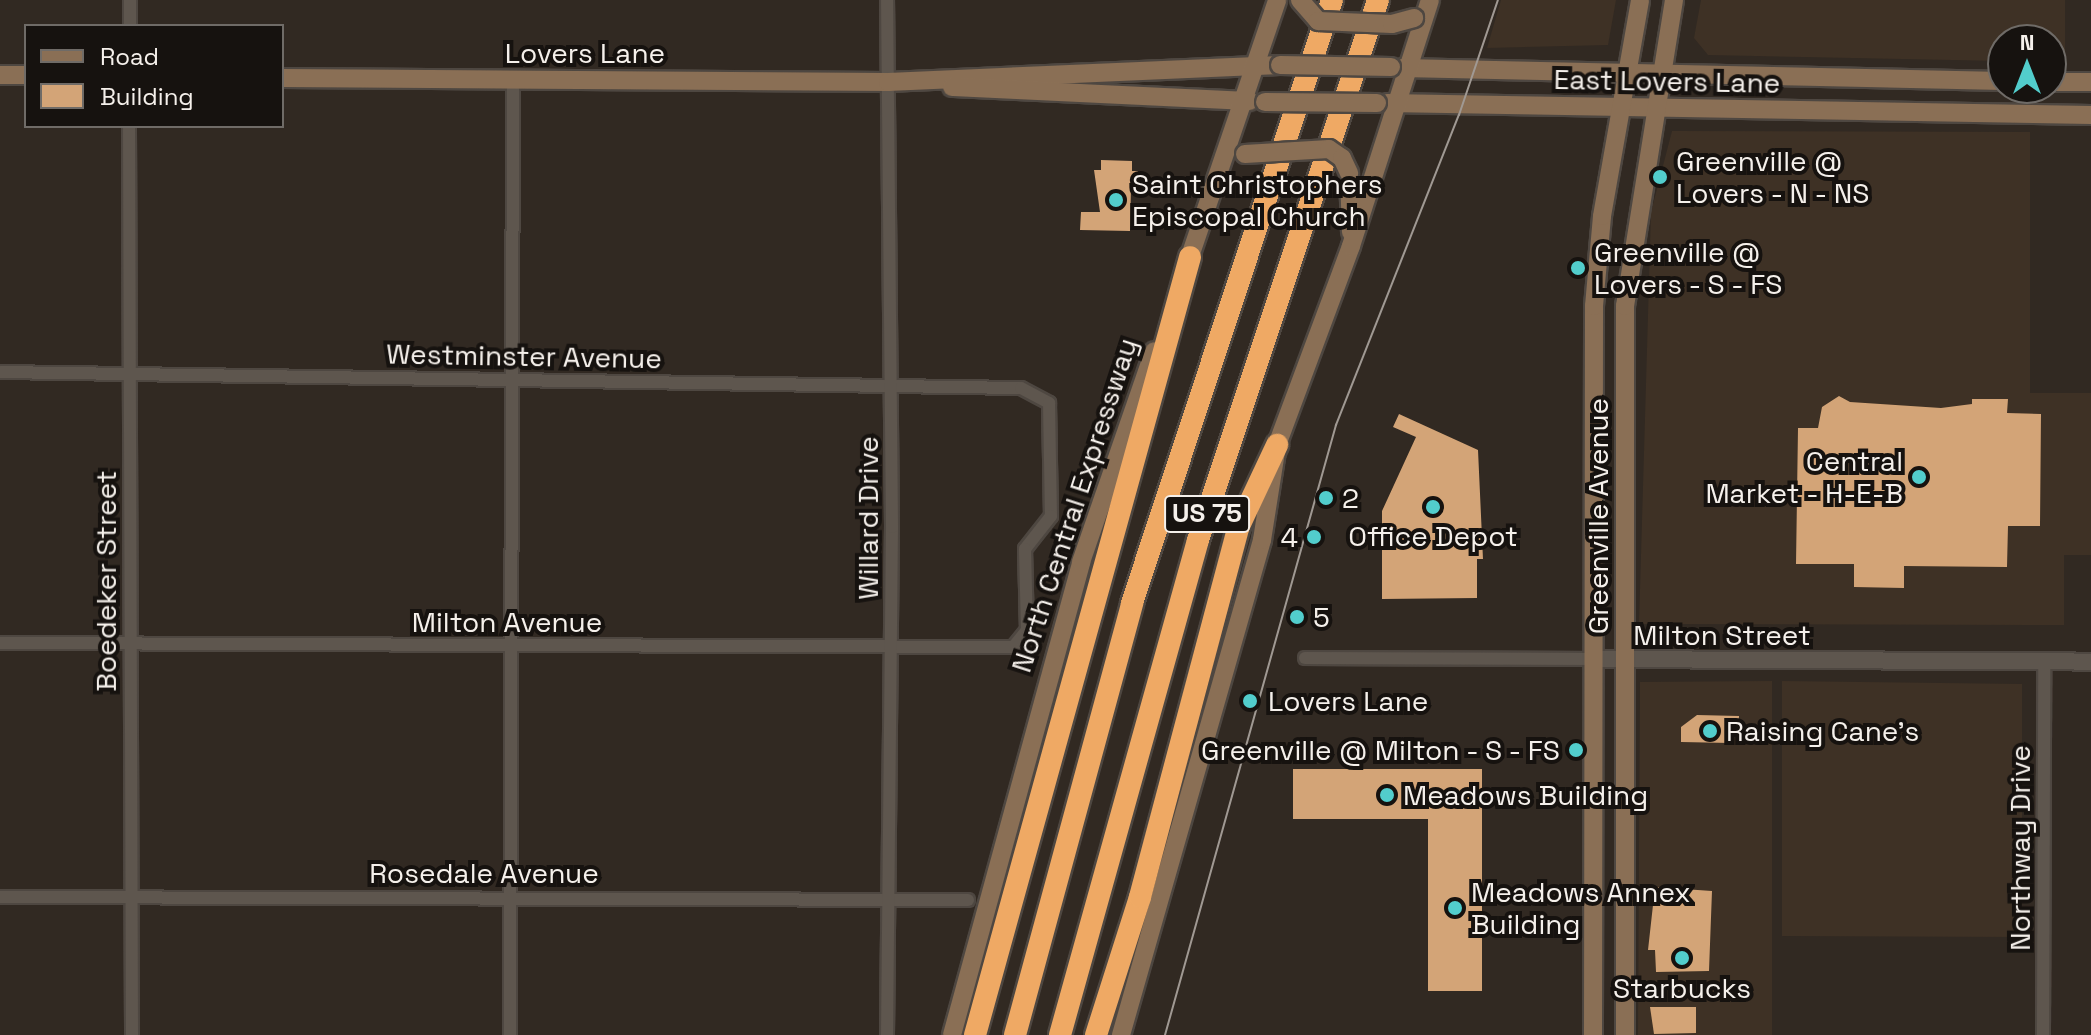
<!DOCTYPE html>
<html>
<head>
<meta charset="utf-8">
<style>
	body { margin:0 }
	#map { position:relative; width:2091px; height:1035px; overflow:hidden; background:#312922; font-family:"Space Grotesk",sans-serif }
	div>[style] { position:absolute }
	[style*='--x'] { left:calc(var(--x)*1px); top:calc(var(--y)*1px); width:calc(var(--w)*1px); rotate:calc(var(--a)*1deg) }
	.built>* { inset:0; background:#3e3125 }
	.building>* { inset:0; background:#d3a477 }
	.roads { filter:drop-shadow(2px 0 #4e4741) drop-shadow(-2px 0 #4e4741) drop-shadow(0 2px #4e4741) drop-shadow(0 -2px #4e4741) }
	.minor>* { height:12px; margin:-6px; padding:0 6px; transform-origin:6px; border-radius:6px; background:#5e564e }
	.tertiary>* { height:16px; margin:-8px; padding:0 8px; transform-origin:8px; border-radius:8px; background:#5e564e }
	.secondary>* { height:18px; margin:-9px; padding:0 9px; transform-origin:9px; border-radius:9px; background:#8a6f55 }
	.motorway>* { height:22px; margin:-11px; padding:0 11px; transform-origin:11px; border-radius:11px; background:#efa964 }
	.tram>* { height:2px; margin:-1px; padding:0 1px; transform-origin:1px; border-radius:1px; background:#a09993 }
	.bridges { filter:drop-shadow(2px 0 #4e4741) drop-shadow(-2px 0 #4e4741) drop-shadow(0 2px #4e4741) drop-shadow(0 -2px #4e4741) }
	.secondary-bridge>* { height:18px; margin:-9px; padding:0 9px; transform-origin:9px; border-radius:9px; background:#8a6f55 }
	.dots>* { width:22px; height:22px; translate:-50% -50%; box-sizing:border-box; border:4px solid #16120f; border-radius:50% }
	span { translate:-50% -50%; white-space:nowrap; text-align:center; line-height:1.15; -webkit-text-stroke:8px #16120f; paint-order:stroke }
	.shield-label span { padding:2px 6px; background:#16120f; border:2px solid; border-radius:6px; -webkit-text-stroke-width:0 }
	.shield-label { font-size:26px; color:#f5f0eb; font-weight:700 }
	.street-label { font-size:28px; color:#f5f0eb }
	.poi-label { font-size:28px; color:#f5f0eb }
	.left { translate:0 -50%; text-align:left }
	.right { translate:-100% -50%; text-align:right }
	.legend { position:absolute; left:24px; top:24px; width:260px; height:104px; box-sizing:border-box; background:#16120f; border:2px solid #6f6b67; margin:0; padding:10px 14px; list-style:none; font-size:24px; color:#f5f0eb }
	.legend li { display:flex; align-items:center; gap:16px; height:40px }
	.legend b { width:40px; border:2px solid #6f6b67 }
	.north { position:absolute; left:1987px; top:24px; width:80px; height:80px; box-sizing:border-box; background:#16120f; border:2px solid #6f6b67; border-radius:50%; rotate:0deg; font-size:22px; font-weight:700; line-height:32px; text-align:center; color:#f5f0eb }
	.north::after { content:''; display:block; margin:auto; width:28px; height:36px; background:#52cdcc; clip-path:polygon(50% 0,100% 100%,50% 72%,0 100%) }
</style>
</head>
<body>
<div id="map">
	<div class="built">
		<div style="clip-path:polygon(1501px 0,1616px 0,1608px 45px,1487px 48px)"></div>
		<div style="clip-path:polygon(1701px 0,2065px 0,2065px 62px,2051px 62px,2051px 40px,2003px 40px,2003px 61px,1708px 55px,1694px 38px)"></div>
		<div style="clip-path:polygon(1672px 131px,2030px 132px,2030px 393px,2091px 393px,2091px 555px,2064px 555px,2064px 625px,1639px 624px,1651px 212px)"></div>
		<div style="clip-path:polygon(1772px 681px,1772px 1035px,1638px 1035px,1640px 682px)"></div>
		<div style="clip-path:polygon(1782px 681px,2022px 684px,2022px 937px,1782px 936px)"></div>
	</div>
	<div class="building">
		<div style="clip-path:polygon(1101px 160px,1132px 161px,1132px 171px,1138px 171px,1138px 187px,1131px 187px,1130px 231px,1080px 230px,1081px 212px,1100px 212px,1094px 170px,1101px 170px)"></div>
		<div style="clip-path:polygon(1839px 396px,1850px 402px,1941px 408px,1972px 404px,1972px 399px,2008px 399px,2007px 413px,2041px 414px,2040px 526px,2008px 526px,2007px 567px,1904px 566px,1904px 588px,1854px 587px,1854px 564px,1796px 564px,1798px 428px,1818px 428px,1822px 407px)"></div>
		<div style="clip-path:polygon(1399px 414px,1478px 450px,1483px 559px,1477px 559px,1477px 598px,1382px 599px,1382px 511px,1416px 437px,1393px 427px)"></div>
		<div style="clip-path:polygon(1697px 715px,1739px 716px,1738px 735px,1730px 735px,1730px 743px,1681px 742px,1681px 727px)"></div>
		<div style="clip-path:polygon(1293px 769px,1482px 769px,1482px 991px,1428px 991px,1428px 819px,1293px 819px)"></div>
		<div style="clip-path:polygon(1655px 887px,1712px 891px,1709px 971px,1656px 972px,1655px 950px,1648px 950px)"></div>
		<div style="clip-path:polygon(1650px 1007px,1696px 1007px,1696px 1033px,1654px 1034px)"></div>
	</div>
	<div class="roads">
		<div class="minor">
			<div style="--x:130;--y:26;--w:26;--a:-90"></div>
			<div style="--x:129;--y:126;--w:909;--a:89.81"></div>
			<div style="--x:0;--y:372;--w:1021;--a:0.9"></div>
			<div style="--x:1021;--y:388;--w:32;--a:28"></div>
			<div style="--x:1049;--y:403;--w:113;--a:89"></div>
			<div style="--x:1051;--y:516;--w:42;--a:128.2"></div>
			<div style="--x:1025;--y:549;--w:81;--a:88.6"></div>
			<div style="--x:1027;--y:630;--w:22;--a:129"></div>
			<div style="--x:1013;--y:647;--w:1013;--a:-179.77"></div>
			<div style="--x:1305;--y:658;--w:290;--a:0.2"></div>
			<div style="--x:0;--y:897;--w:968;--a:0.18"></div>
			<div style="--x:510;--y:1035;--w:953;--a:-89.82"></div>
			<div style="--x:887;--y:1035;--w:508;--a:-89.44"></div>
			<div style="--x:892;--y:527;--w:527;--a:-90.54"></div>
			<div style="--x:2043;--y:1035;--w:374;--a:-89.8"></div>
		</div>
		<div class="tertiary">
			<div style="--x:1595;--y:659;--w:496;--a:0.3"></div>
		</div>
		<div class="secondary">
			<div style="--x:1402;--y:68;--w:601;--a:1.24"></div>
			<div style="--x:0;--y:75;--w:26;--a:0"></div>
			<div style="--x:282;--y:78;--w:606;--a:0.38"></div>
			<div style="--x:888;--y:82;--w:392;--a:-2.5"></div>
			<div style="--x:2051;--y:82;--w:40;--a:0"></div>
			<div style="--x:952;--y:87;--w:298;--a:2.7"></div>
			<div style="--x:1387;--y:103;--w:704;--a:0.98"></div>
			<div style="--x:1349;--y:173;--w:59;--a:88.1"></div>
			<div style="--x:1186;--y:268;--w:283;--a:-71.2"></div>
			<div style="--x:952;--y:1035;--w:490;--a:-74.7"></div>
			<div style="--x:1081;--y:562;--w:223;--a:-70.9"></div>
			<div style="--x:1121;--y:1035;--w:515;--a:-74.1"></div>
			<div style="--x:1262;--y:540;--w:96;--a:-81"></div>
			<div style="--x:1277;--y:445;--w:212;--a:-69.6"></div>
			<div style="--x:1351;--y:246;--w:258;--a:-72.2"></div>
			<div style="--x:1593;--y:1035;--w:729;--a:-89.92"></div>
			<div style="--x:1594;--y:306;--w:90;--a:-84.9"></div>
			<div style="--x:1602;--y:216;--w:219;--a:-80"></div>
			<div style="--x:1625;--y:1035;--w:729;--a:-90"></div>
			<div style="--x:1625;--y:306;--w:310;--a:-80.9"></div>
		</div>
		<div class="motorway">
			<div style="--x:975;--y:1035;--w:807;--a:-74.55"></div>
			<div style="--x:1015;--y:1035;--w:448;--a:-74.8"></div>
			<div style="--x:1132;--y:603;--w:635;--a:-71.65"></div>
			<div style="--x:1060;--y:1035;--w:514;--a:-74.42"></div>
			<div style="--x:1198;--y:540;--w:569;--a:-71.57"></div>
			<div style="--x:1096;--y:1035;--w:145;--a:-72.3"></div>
			<div style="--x:1140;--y:897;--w:382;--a:-75.1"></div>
			<div style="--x:1238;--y:528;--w:92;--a:-64.8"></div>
		</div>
	</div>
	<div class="tram">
		<div style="--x:1165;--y:1035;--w:634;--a:-74.34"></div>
		<div style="--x:1336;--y:425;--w:334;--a:-68.4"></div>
		<div style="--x:1459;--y:115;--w:121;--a:-71.3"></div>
	</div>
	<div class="bridges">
		<div class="secondary-bridge">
			<div style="--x:1300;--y:0;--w:28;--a:49"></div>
			<div style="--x:1318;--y:21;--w:74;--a:2.3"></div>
			<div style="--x:1392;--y:24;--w:23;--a:-15"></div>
			<div style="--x:1280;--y:65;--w:111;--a:1"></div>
			<div style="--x:1265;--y:102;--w:112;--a:0.5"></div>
			<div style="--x:1245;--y:154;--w:84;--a:-3.4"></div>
			<div style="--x:1329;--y:149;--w:16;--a:35"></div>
			<div style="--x:1342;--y:158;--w:17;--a:65"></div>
		</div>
	</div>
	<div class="dots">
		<div style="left:1660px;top:177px;background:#52cdcc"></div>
		<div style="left:1116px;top:200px;background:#52cdcc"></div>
		<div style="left:1578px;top:268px;background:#52cdcc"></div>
		<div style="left:1919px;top:477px;background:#52cdcc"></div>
		<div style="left:1326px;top:498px;background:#52cdcc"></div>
		<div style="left:1433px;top:507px;background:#52cdcc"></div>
		<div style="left:1314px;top:537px;background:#52cdcc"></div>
		<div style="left:1297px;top:617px;background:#52cdcc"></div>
		<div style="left:1250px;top:701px;background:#52cdcc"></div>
		<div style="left:1710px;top:731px;background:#52cdcc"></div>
		<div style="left:1576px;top:750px;background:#52cdcc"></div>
		<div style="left:1387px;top:795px;background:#52cdcc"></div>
		<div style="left:1455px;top:908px;background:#52cdcc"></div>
		<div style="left:1682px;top:958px;background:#52cdcc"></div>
	</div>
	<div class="shield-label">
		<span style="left:1207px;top:514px">US 75</span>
	</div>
	<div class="street-label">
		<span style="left:585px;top:53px">Lovers Lane</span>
		<span style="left:1667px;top:81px;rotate:1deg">East Lovers Lane</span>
		<span style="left:524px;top:356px;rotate:1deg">Westminster Avenue</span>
		<span style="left:1074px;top:505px;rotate:-72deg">North Central Expressway</span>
		<span style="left:1598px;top:516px;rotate:-90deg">Greenville Avenue</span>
		<span style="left:868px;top:518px;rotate:-90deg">Willard Drive</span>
		<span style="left:106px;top:581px;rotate:-90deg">Boedeker Street</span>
		<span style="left:507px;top:622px">Milton Avenue</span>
		<span style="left:1722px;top:635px">Milton Street</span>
		<span style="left:2020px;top:848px;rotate:-90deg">Northway Drive</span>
		<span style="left:484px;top:873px">Rosedale Avenue</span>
	</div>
	<div class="poi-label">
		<span class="left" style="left:1676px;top:177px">Greenville @<br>Lovers - N - NS</span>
		<span class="left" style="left:1132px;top:200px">Saint Christophers<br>Episcopal Church</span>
		<span class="left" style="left:1594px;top:268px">Greenville @<br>Lovers - S - FS</span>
		<span class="right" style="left:1903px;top:477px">Central<br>Market - H-E-B</span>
		<span class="left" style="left:1342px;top:498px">2</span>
		<span style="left:1433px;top:536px">Office Depot</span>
		<span class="right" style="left:1298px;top:537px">4</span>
		<span class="left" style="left:1313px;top:617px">5</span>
		<span class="left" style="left:1268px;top:701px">Lovers Lane</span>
		<span class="left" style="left:1726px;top:731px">Raising Cane's</span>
		<span class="right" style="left:1560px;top:750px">Greenville @ Milton - S - FS</span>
		<span class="left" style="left:1403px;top:795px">Meadows Building</span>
		<span class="left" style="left:1471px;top:908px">Meadows Annex<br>Building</span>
		<span style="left:1682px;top:988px">Starbucks</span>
	</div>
	<ul class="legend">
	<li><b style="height:10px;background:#8a6f55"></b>Road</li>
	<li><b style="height:22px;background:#d3a477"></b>Building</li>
	</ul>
	<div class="north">N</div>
</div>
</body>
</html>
